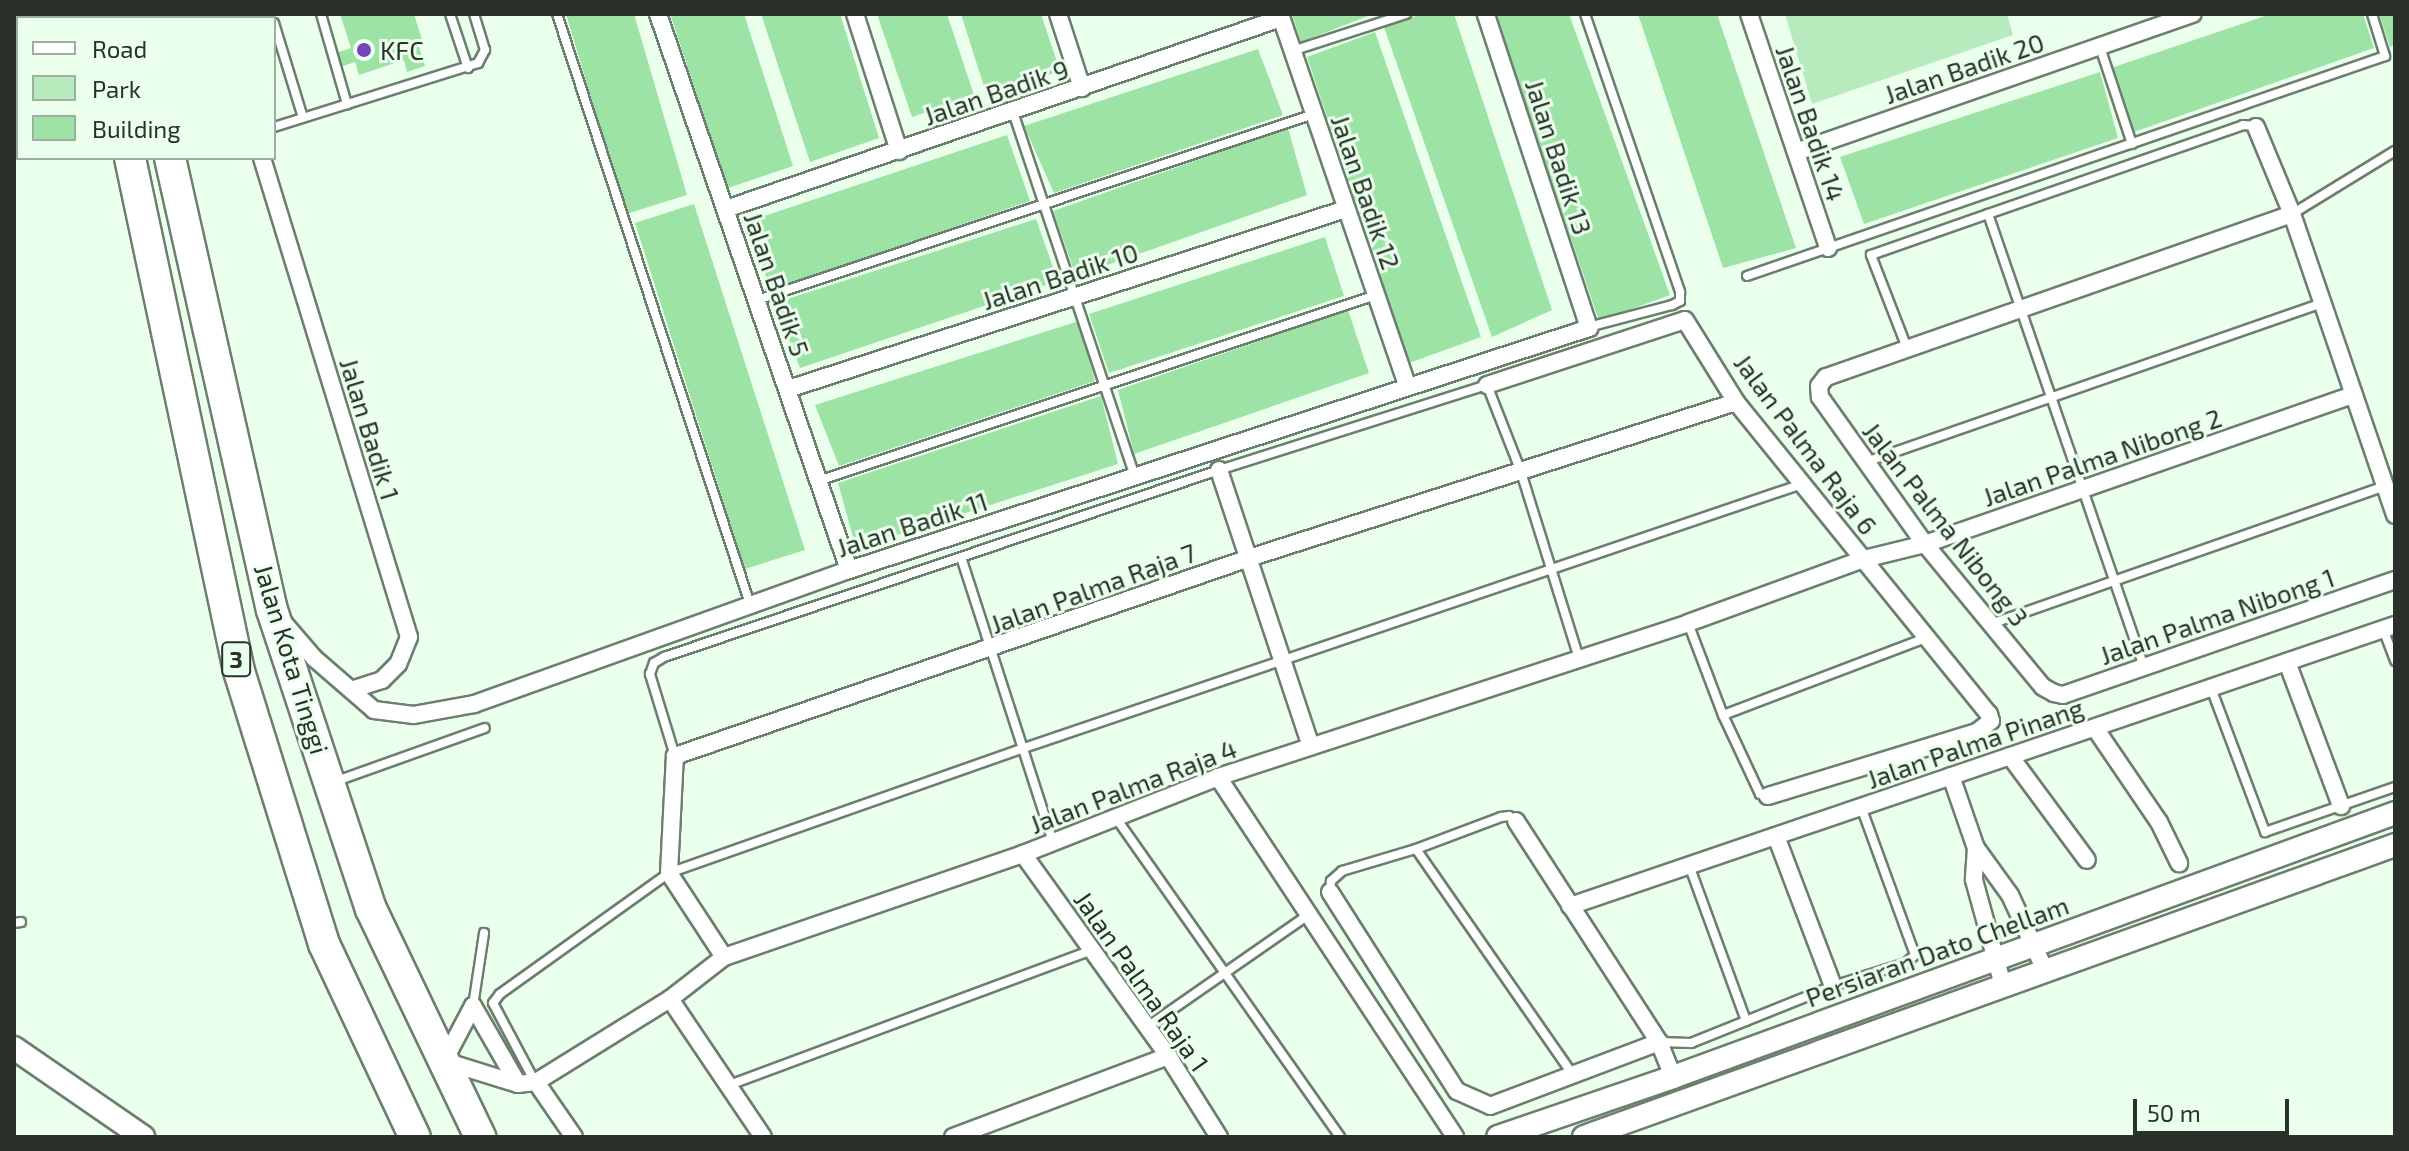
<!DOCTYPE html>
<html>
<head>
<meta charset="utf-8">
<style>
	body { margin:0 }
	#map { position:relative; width:2409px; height:1151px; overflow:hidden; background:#eaffec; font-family:"Exo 2",sans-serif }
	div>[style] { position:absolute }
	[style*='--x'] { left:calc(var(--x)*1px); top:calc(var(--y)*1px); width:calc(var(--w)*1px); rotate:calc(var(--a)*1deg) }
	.green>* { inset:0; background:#b7eabc }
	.building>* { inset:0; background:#9ce3a5 }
	.roads { filter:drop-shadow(2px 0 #6c7e6e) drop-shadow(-2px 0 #6c7e6e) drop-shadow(0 2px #6c7e6e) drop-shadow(0 -2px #6c7e6e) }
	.lane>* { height:8px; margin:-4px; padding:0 4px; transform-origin:4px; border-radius:4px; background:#fff }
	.street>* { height:16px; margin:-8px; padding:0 8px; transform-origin:8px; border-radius:8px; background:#fff }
	.secondary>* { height:22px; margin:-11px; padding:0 11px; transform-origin:11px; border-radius:11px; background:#fff }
	.highway>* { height:30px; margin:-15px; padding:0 15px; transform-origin:15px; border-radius:15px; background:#fff }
	.dots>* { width:22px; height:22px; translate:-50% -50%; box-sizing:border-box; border:4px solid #eaffec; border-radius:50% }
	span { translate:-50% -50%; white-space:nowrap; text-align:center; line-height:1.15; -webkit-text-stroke:6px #eaffec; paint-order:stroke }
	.shield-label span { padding:2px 6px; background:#eaffec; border:2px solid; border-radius:6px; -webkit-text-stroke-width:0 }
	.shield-label { font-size:24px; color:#29312a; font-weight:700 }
	.poi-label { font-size:26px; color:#29312a }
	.left { translate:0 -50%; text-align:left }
	.street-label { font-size:26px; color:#29312a }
	.frame { position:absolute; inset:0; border:16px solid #29312a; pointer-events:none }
	.legend { position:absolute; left:16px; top:16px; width:260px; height:144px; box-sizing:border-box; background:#eaffec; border:2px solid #9dad9e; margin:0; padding:10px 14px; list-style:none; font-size:24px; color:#29312a }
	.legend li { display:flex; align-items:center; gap:16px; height:40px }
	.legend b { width:40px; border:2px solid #9dad9e }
	.scale { position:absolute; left:2133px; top:1099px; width:156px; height:36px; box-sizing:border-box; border:4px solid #29312a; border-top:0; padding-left:10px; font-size:24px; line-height:28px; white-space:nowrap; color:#29312a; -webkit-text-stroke:6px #eaffec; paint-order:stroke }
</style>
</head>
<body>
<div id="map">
	<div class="green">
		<div style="clip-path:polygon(1785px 14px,2007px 14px,2013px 35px,1812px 104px)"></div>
	</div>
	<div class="building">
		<div style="clip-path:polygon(340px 14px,414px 14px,424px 46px,419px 47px,425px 66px,407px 72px,404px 60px,359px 75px,355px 62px,340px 67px,336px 53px,351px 48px)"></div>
		<div style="clip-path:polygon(566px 14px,634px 14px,687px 195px,626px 214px)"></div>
		<div style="clip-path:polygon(670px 14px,744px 14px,793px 166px,728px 188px)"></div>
		<div style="clip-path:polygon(761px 14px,840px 14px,879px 138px,810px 162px)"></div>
		<div style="clip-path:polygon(877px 14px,947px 14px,974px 95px,912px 117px)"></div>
		<div style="clip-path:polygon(961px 14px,1041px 14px,1060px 71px,987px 96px)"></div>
		<div style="clip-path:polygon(1292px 14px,1367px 14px,1368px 16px,1301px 42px)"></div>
		<div style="clip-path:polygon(1422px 14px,1454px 14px,1552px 310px,1492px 337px,1384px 27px)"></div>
		<div style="clip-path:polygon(1495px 14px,1569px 14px,1670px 295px,1599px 321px)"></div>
		<div style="clip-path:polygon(1638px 14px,1717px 14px,1796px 248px,1723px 268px)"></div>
		<div style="clip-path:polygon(2271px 14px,2363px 14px,2374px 48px,2131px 133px,2111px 68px)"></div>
		<div style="clip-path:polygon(2379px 14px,2395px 14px,2395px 45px,2390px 47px)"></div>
		<div style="clip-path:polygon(1375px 32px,1481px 337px,1409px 363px,1307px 57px)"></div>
		<div style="clip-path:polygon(1258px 49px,1283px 115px,1054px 193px,1024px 126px)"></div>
		<div style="clip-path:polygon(2100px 72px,2118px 138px,1864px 224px,1840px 157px)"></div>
		<div style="clip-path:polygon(1288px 128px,1307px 195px,1076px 276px,1053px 211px)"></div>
		<div style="clip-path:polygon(1007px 135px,1030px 201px,771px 290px,746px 222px)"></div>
		<div style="clip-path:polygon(694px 204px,805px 550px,745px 569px,635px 223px)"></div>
		<div style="clip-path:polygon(1036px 219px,1058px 281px,800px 368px,775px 303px)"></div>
		<div style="clip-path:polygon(1325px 237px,1344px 296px,1109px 373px,1089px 314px)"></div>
		<div style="clip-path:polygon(1348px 310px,1369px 373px,1134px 454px,1118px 390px)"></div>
		<div style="clip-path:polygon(1079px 321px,1095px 381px,839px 466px,815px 405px)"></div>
		<div style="clip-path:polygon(1101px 396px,1118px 464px,856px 548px,838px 483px)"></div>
	</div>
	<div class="roads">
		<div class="lane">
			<div style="--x:321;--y:14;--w:94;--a:73.9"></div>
			<div style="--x:450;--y:14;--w:57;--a:71.6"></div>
			<div style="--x:557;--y:14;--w:621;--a:71.89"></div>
			<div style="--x:1585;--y:14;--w:294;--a:71.1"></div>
			<div style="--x:1680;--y:292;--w:9;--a:90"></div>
			<div style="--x:1680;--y:301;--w:9;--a:153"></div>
			<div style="--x:1672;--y:305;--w:86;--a:165.2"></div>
			<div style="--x:274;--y:23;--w:99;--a:73"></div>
			<div style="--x:2100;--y:47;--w:102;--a:71.7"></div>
			<div style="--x:1292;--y:51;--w:120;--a:-18"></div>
			<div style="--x:1013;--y:112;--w:384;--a:71.5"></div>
			<div style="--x:274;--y:127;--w:214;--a:-17.4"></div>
			<div style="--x:478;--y:63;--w:15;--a:-62"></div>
			<div style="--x:485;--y:50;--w:38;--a:-107"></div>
			<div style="--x:2292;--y:214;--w:121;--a:-31.5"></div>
			<div style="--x:1747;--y:276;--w:675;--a:-19.03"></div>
			<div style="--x:2385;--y:56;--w:44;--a:-107.2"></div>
			<div style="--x:757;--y:300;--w:587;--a:-18.47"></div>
			<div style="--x:1907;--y:348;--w:100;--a:-111.2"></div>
			<div style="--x:1871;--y:255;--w:124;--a:-19.3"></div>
			<div style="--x:1866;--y:462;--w:483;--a:-19.2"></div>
			<div style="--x:821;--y:480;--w:585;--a:-18.43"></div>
			<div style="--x:962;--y:560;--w:296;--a:72.1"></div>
			<div style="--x:1688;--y:623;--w:98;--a:69.2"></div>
			<div style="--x:1723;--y:715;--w:87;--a:64.9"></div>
			<div style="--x:1760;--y:794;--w:7;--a:16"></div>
			<div style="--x:1991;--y:624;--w:417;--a:-19.3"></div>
			<div style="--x:2383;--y:629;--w:34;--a:69"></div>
			<div style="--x:2144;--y:667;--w:479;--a:-109"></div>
			<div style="--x:1988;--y:214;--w:270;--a:-19.2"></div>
			<div style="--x:2243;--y:125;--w:13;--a:4"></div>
			<div style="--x:2211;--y:688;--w:154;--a:69.4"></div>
			<div style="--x:2265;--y:832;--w:138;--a:-19.1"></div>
			<div style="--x:1723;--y:715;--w:217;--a:-20.8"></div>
			<div style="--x:675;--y:756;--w:86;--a:-107"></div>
			<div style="--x:650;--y:674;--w:12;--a:-70"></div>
			<div style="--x:654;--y:663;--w:12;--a:-31"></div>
			<div style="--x:664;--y:657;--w:586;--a:-18.62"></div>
			<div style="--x:1219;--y:470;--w:281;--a:-17.6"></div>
			<div style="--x:1487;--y:385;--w:90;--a:68.6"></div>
			<div style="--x:1520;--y:469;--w:198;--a:72.7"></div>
			<div style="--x:334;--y:782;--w:160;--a:-19.7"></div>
			<div style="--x:1116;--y:818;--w:390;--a:54.9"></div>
			<div style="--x:1416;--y:849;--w:275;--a:55.2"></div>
			<div style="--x:1689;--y:865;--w:166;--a:69.9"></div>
			<div style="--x:1330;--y:892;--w:11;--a:-85"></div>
			<div style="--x:1331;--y:881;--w:15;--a:-42"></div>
			<div style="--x:1342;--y:871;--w:77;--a:-16.6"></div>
			<div style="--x:1416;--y:849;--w:91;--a:-20.6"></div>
			<div style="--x:1501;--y:817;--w:8;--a:-7"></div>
			<div style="--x:1509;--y:816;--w:9;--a:36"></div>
			<div style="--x:14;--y:923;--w:7;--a:-8"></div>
			<div style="--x:473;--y:1006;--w:74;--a:-81.4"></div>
			<div style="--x:1147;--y:1027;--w:196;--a:-34.8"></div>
			<div style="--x:1659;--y:1042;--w:32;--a:2"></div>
			<div style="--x:1691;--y:1043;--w:153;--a:-21.9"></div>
			<div style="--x:1833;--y:986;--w:77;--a:-17.5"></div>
			<div style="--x:1906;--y:963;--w:12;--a:-42"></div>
			<div style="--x:1915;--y:955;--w:158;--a:-110"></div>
			<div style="--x:535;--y:1082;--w:89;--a:-118"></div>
			<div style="--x:493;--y:1003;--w:11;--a:-52"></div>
			<div style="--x:500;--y:994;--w:208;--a:-35.6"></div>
			<div style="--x:669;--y:873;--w:373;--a:-19.4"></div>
			<div style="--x:1021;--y:749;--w:825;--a:-18.74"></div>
			<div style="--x:729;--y:1085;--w:387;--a:-20.4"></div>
		</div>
		<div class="street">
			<div style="--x:658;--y:14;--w:588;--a:71.04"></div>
			<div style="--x:855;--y:14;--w:144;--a:72.2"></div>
			<div style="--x:1058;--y:14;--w:78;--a:72"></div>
			<div style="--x:1280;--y:14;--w:392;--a:71.1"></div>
			<div style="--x:1749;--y:14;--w:247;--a:71.3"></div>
			<div style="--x:236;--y:18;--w:4;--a:-76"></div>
			<div style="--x:2256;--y:127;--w:94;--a:67.5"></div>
			<div style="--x:2292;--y:214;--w:318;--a:71.1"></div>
			<div style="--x:1796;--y:152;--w:420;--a:-19.2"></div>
			<div style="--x:262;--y:158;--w:501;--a:72.94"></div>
			<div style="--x:409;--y:637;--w:29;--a:112"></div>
			<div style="--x:398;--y:664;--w:23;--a:135"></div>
			<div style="--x:382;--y:680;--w:29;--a:162"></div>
			<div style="--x:726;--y:209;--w:587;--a:-18.99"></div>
			<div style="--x:2292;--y:214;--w:494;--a:160.7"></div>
			<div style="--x:1826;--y:377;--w:11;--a:128"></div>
			<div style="--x:1819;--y:386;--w:11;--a:85"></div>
			<div style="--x:1820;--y:397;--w:181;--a:54.5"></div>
			<div style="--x:1925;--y:544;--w:185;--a:50.5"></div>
			<div style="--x:2043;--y:687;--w:13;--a:29"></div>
			<div style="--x:2054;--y:693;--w:9;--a:13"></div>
			<div style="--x:2063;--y:695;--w:351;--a:-19.1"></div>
			<div style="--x:1487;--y:385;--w:208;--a:-18.2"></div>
			<div style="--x:1685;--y:320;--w:97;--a:58.1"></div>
			<div style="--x:1736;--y:402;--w:402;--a:51"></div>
			<div style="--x:1989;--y:714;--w:7;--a:74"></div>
			<div style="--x:1991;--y:721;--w:18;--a:142"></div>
			<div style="--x:1977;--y:732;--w:219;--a:163"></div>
			<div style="--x:788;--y:389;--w:586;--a:-17.88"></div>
			<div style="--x:1219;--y:470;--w:291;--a:71.6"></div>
			<div style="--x:283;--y:622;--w:48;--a:49.3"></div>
			<div style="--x:314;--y:658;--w:79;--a:40.9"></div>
			<div style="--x:374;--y:710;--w:40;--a:7.1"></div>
			<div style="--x:414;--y:715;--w:61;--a:-10.4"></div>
			<div style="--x:474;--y:704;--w:398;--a:-19.7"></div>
			<div style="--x:849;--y:570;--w:779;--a:-18.11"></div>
			<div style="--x:1589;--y:328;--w:330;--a:-108.2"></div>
			<div style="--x:2287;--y:662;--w:154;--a:69.4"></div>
			<div style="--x:2095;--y:728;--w:114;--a:55.8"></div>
			<div style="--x:2159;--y:822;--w:46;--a:64"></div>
			<div style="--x:2010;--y:756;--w:129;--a:53.5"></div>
			<div style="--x:1951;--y:776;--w:76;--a:70.9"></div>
			<div style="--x:1976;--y:848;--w:58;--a:54.1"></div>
			<div style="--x:2010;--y:895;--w:83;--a:65"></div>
			<div style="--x:1218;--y:777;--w:431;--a:56.6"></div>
			<div style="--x:1516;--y:821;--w:263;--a:57.1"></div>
			<div style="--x:1659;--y:1042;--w:38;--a:68"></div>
			<div style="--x:1776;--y:836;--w:160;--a:69.2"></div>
			<div style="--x:1976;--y:848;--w:32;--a:94"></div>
			<div style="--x:1974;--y:880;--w:109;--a:74.6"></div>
			<div style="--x:1023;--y:854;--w:249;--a:54.3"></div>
			<div style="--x:1168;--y:1056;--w:96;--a:57.8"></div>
			<div style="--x:1330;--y:892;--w:236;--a:57.5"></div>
			<div style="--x:1457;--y:1091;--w:36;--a:24"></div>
			<div style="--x:1490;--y:1106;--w:181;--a:-20.7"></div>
			<div style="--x:1570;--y:906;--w:872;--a:-18.81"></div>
			<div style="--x:724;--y:957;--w:100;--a:-123.2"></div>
			<div style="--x:669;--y:873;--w:117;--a:-87.1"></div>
			<div style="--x:675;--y:756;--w:607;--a:-19.03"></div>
			<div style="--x:1249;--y:558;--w:511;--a:-17.76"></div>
			<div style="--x:670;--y:999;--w:166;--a:56"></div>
			<div style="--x:473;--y:1006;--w:62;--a:117.8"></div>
			<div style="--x:444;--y:1061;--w:77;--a:17.3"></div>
			<div style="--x:518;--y:1084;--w:18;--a:-6"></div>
			<div style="--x:536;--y:1082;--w:158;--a:-31.8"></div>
			<div style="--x:670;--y:999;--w:68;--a:-37.9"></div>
			<div style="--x:724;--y:957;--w:316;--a:-19"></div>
			<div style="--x:1023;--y:854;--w:210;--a:-21.5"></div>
			<div style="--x:1218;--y:777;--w:495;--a:-18.1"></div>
			<div style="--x:1688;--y:623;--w:187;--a:-20"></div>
			<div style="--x:1864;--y:559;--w:63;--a:-13.8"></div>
			<div style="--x:1925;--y:544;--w:454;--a:-19.2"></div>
			<div style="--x:473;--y:1006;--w:90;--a:60"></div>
			<div style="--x:536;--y:1082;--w:67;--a:55.4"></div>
			<div style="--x:953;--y:1137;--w:230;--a:-20.6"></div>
		</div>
		<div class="secondary">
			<div style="--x:14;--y:1048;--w:157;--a:34.6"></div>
			<div style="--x:1498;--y:1137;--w:185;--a:-18.9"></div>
			<div style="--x:1673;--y:1077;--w:769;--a:-20.08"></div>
			<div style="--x:1584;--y:1137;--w:862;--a:-19.8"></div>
		</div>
		<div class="highway">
			<div style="--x:98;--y:14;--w:4;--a:90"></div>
			<div style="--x:138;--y:14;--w:4;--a:76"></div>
			<div style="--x:130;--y:158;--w:524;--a:78"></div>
			<div style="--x:239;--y:671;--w:286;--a:72.7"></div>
			<div style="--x:324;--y:944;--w:213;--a:64.8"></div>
			<div style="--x:170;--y:158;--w:463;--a:77.3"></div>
			<div style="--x:272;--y:610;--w:315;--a:71.7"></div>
			<div style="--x:371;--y:909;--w:253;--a:64.4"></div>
		</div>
	</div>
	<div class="dots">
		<div style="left:364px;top:50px;background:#7445bd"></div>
	</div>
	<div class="shield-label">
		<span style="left:236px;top:659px">3</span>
	</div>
	<div class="poi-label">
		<span class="left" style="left:380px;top:50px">KFC</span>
	</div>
	<div class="street-label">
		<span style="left:1964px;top:68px;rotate:-19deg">Jalan Badik 20</span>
		<span style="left:996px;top:92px;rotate:-19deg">Jalan Badik 9</span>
		<span style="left:1811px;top:123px;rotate:71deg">Jalan Badik 14</span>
		<span style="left:1559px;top:157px;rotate:72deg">Jalan Badik 13</span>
		<span style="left:1366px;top:192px;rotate:71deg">Jalan Badik 12</span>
		<span style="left:1060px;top:276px;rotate:-18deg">Jalan Badik 10</span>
		<span style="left:777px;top:284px;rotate:71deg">Jalan Badik 5</span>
		<span style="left:370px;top:429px;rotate:73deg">Jalan Badik 1</span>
		<span style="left:1806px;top:444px;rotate:53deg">Jalan Palma Raja 6</span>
		<span style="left:2102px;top:457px;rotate:-19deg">Jalan Palma Nibong 2</span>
		<span style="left:912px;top:524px;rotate:-18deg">Jalan Badik 11</span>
		<span style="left:1946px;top:524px;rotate:52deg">Jalan Palma Nibong 3</span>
		<span style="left:1093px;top:588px;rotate:-20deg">Jalan Palma Raja 7</span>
		<span style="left:2217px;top:616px;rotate:-19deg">Jalan Palma Nibong 1</span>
		<span style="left:292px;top:659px;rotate:73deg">Jalan Kota Tinggi</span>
		<span style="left:1975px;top:743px;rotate:-19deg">Jalan Palma Pinang</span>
		<span style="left:1133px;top:786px;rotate:-21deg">Jalan Palma Raja 4</span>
		<span style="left:1937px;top:951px;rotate:-20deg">Persiaran Dato Chellam</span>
		<span style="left:1142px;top:981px;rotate:55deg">Jalan Palma Raja 1</span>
	</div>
	<div class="frame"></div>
	<ul class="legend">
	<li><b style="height:10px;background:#fff"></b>Road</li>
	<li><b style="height:22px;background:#b7eabc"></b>Park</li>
	<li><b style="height:22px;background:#9ce3a5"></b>Building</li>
	</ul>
	<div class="scale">50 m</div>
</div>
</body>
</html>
